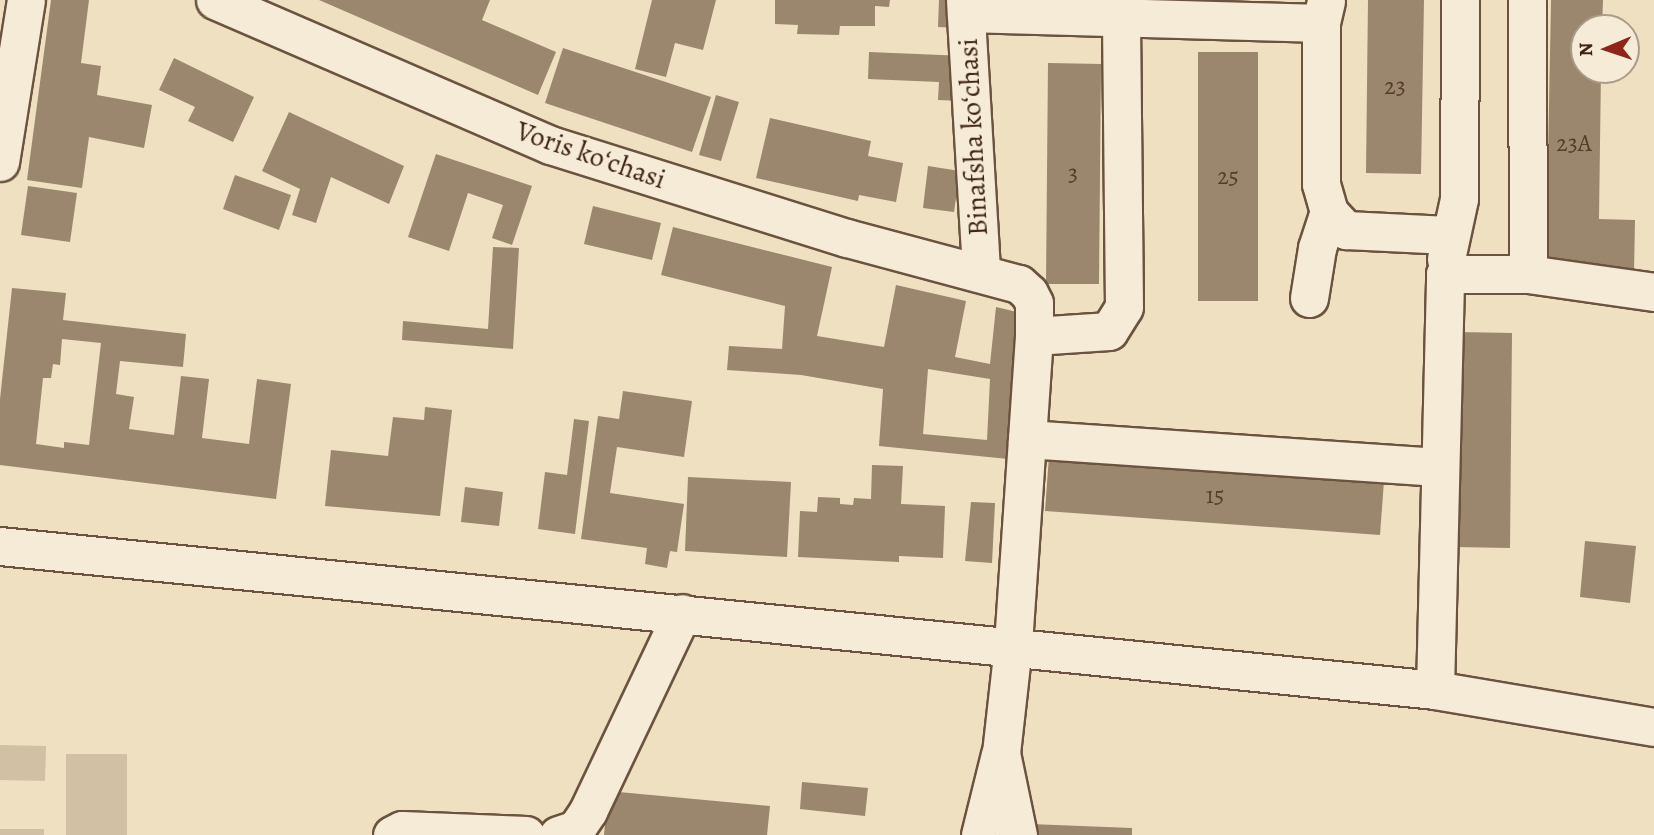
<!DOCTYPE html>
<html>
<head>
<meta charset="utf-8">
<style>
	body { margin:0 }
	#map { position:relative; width:1654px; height:835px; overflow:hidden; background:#efe0c1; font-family:Alegreya,serif }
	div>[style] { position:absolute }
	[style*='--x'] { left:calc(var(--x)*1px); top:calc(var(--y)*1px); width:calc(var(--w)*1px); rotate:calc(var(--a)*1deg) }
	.green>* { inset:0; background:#d1c0a4 }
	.building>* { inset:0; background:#9b866e }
	.roads { filter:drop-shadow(2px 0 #6b533f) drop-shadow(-2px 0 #6b533f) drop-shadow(0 2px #6b533f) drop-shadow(0 -2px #6b533f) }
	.minor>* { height:37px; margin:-18.5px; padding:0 18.5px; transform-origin:18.5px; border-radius:18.5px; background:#f5ebd7 }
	span { translate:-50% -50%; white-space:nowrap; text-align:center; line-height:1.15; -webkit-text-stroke:6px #f5ebd7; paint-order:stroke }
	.number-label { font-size:24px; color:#563c2a }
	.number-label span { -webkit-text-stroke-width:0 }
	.street-label { font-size:28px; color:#3f2414 }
	.north { position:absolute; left:1570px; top:14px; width:70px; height:70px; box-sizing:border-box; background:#f5ebd7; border:2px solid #ac9b89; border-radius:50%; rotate:268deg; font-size:19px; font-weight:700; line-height:28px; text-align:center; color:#3f2414 }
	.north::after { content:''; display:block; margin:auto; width:24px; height:32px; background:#8f2418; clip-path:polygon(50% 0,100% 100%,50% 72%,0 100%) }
</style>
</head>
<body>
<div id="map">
	<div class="green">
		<div style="clip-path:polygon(0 745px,46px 746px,45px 781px,0 780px)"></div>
		<div style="clip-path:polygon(66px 754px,127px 754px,127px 835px,66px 835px)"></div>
		<div style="clip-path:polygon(0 829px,44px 829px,44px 835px,0 835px)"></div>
	</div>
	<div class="building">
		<div style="clip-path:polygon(51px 0,89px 0,81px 63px,101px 66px,97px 95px,152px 105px,144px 148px,89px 137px,82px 188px,27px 180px)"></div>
		<div style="clip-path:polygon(319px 0,490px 0,482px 20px,556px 52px,538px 95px)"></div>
		<div style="clip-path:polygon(652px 0,716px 0,703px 50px,675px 43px,666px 77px,635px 69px)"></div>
		<div style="clip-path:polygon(775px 0,890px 0,889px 7px,875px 6px,875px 26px,840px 26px,839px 35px,797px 34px,798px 25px,775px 24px)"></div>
		<div style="clip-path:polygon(939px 0,960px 0,959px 28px,938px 27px)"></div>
		<div style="clip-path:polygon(1368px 0,1424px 0,1421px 174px,1366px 173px)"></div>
		<div style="clip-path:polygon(1551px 0,1603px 0,1602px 28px,1584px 28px,1584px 70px,1601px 70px,1599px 219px,1635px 220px,1634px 273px,1599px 272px,1600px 264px,1546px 264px)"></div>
		<div style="clip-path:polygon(563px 48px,711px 97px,692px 152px,545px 103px)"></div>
		<div style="clip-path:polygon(869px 52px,965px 56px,963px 101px,938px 100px,939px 82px,868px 79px)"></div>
		<div style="clip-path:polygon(1198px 52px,1258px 52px,1258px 301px,1198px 301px)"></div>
		<div style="clip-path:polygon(174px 58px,254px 97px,233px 142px,188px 121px,195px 107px,159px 90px)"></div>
		<div style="clip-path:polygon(1048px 63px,1101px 64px,1099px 284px,1046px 284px)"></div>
		<div style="clip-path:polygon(716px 95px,739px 102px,721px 161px,699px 155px)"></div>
		<div style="clip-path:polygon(289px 112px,404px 166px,389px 204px,331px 177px,316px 223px,292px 215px,300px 189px,262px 171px)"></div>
		<div style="clip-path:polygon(770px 118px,871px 141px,868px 156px,903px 163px,896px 202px,859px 195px,858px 201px,756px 178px)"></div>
		<div style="clip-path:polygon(436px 154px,532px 186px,512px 245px,492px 238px,503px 205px,468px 193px,449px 251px,408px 237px)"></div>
		<div style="clip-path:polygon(928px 166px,960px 171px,954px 212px,923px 208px)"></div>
		<div style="clip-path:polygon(235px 175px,291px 195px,279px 230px,223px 209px)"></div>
		<div style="clip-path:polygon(28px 186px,77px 193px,70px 242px,21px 235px)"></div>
		<div style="clip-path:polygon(593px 206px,661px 223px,652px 260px,584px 244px)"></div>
		<div style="clip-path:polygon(evenodd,673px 227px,832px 267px,817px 336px,884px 347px,896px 285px,966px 301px,955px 357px,990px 364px,996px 307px,1017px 312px,1008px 459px,879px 446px,883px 389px,801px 375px,727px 370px,729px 346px,782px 349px,785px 306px,661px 275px,673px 227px,928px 369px,990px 379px,987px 440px,923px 434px,928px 369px)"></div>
		<div style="clip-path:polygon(493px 247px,519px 248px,513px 349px,402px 340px,403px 321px,488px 329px)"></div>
		<div style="clip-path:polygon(evenodd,12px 288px,66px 293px,63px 320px,186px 334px,183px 367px,120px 361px,116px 394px,134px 397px,129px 429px,174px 435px,181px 376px,209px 379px,202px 438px,249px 444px,257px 379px,291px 384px,276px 499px,0 465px,0 399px,12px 288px,62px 339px,101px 343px,89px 445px,64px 442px,64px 448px,36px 444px,43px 378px,51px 378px,53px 364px,60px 365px,62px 339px)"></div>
		<div style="clip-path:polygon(1459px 332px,1512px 333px,1510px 548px,1456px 547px)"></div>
		<div style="clip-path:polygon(623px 391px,692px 401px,684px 457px,617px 447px,610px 493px,684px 504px,677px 552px,670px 551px,667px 568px,645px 564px,647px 548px,581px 539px,598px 416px,619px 419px)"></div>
		<div style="clip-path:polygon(425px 407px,452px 410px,440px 516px,325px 506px,331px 450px,388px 456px,393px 417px,424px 420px)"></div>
		<div style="clip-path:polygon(574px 419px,589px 421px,575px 534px,538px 529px,545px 472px,567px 475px)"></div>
		<div style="clip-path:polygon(1049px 456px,1384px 481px,1380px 535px,1045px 511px)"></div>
		<div style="clip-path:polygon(872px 465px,903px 466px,901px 504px,945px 506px,943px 558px,899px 556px,899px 562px,798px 557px,800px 511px,817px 512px,818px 497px,840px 498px,840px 504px,853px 505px,854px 498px,871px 499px)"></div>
		<div style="clip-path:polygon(688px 477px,791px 482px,787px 557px,685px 551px)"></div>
		<div style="clip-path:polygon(465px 487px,503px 492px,499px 526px,461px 522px)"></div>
		<div style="clip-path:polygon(971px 502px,995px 503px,992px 563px,965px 561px)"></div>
		<div style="clip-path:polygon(1585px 541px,1636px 546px,1630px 603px,1580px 597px)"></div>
		<div style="clip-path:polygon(802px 782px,868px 788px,865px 816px,800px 809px)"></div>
		<div style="clip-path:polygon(608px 791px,770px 806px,767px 835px,604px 835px)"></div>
		<div style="clip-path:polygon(1030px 824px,1132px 828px,1132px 835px,1030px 835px)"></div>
	</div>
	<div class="roads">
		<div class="minor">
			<div style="--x:215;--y:0;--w:365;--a:23.4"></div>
			<div style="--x:550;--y:145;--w:311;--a:17.4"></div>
			<div style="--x:847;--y:238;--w:178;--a:15"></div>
			<div style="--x:1019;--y:284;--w:13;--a:42"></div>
			<div style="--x:1029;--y:293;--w:11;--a:63"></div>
			<div style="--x:1034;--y:303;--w:33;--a:90"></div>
			<div style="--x:1034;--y:336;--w:311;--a:93.9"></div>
			<div style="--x:1013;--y:646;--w:108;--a:96.4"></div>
			<div style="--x:1001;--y:753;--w:84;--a:78.3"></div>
			<div style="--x:965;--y:0;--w:273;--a:86.6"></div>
			<div style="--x:1527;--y:0;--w:274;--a:89.8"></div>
			<div style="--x:1326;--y:1;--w:23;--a:103"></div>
			<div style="--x:1321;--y:23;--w:161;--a:90"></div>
			<div style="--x:1321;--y:184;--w:29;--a:74"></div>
			<div style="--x:1329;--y:212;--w:25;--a:47"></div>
			<div style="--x:1346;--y:230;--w:102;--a:2.8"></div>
			<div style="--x:966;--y:13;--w:355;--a:1.6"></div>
			<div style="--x:0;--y:162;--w:164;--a:-80.9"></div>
			<div style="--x:1446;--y:259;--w:61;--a:-77.8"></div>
			<div style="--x:1459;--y:199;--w:199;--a:-89.7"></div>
			<div style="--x:1309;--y:298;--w:51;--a:-80.9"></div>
			<div style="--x:1317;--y:248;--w:38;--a:-72"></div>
			<div style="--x:1034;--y:336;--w:75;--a:-3.8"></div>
			<div style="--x:1109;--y:331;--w:28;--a:-58"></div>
			<div style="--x:1124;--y:307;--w:290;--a:-90.6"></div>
			<div style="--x:1027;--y:439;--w:412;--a:3.9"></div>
			<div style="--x:0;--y:546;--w:1442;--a:5.73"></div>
			<div style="--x:1435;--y:690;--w:222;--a:9.6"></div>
			<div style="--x:1435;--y:690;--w:416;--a:-88.6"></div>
			<div style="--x:1445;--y:274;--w:83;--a:0"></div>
			<div style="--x:1528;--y:274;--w:127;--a:8.1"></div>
			<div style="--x:392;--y:835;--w:11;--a:-27"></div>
			<div style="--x:402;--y:830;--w:124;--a:2.3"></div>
			<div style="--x:558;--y:835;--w:19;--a:-18"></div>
			<div style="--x:576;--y:829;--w:22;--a:-56"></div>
			<div style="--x:588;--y:811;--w:219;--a:-64.6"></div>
			<div style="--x:980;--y:835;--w:83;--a:-76.1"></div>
		</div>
	</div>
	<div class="number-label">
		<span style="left:1395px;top:87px">23</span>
		<span style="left:1574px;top:144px">23А</span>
		<span style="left:1073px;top:174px">3</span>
		<span style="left:1228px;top:177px">25</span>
		<span style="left:1215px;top:496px">15</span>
	</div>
	<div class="street-label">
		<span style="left:973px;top:137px;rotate:-93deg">Binafsha koʻchasi</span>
		<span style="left:591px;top:155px;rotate:19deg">Voris koʻchasi</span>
	</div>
	<div class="north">N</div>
</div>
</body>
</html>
